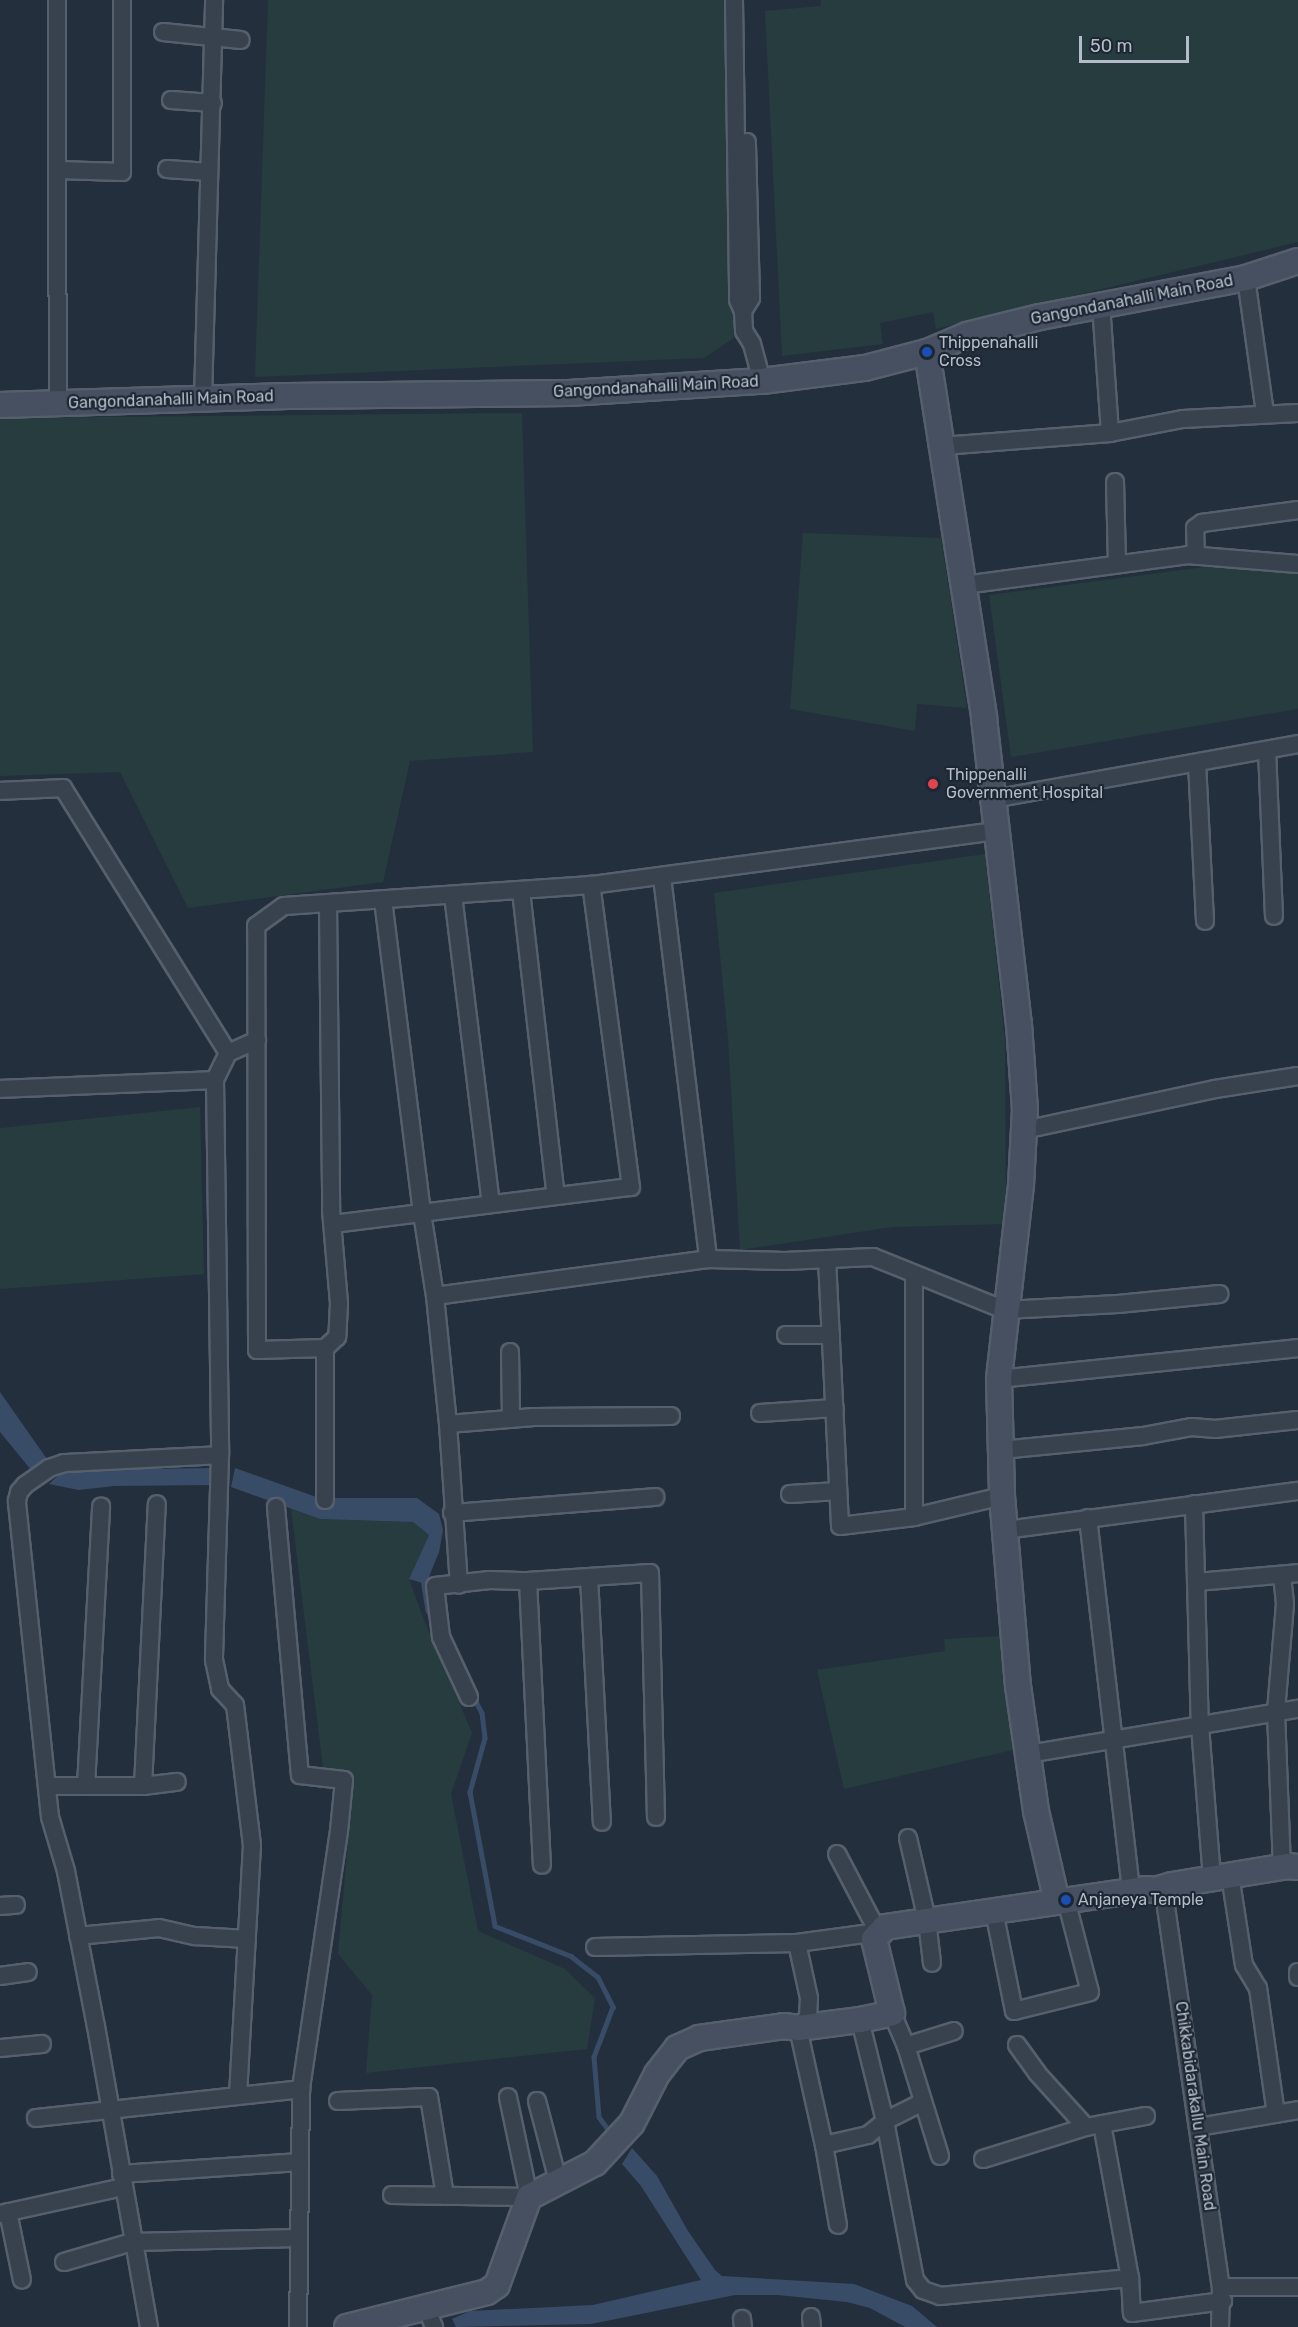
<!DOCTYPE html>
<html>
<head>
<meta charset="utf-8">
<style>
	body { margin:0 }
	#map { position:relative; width:1298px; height:2327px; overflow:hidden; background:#242f3e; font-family:Rubik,sans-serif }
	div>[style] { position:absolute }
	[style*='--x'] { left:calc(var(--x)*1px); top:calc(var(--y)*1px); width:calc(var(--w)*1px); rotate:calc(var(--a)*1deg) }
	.green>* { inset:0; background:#263c3f }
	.water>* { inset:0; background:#394c67 }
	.stream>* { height:4.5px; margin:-2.25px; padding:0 2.25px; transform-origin:2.25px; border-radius:2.25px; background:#394c67 }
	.roads { filter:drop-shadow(2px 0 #565f6c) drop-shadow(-2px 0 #565f6c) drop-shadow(0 2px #565f6c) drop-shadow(0 -2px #565f6c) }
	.street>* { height:16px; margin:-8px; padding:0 8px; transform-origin:8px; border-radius:8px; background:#38414e }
	.secondary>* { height:24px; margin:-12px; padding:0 12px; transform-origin:12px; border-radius:12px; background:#465061 }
	.dots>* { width:16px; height:16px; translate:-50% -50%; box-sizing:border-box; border:3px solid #1d2633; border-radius:50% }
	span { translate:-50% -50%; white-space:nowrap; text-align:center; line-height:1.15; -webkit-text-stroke:4.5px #1d2633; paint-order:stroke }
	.street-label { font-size:16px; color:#b4bcc9 }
	.poi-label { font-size:16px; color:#b4bcc9 }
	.left { translate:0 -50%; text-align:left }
	.scale { position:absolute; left:1079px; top:36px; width:110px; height:27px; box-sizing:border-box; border:3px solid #b4bcc9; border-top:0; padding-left:8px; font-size:18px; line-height:21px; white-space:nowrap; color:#b4bcc9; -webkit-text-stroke:4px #1d2633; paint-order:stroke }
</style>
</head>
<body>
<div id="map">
	<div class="green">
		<div style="clip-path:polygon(268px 0,730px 0,734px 338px,704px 358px,255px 377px)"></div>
		<div style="clip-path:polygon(821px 0,1298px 0,1298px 242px,936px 329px,933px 312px,880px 323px,883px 344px,782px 356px,765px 11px,820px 6px)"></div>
		<div style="clip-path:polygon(522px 413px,533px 752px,410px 761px,383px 882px,188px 908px,120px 772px,0 776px,0 418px)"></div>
		<div style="clip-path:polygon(803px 533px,941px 538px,967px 708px,917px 704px,915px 731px,790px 709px)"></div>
		<div style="clip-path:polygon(1298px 555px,1298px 709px,1011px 757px,989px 595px)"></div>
		<div style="clip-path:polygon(985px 854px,1005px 1041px,1006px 1224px,892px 1227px,740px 1250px,728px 1038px,714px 893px)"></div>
		<div style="clip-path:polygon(200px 1107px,204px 1274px,0 1289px,0 1128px)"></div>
		<div style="clip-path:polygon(291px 1509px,320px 1519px,413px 1522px,429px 1535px,409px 1579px,422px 1615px,472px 1733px,451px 1794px,478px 1931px,565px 1969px,595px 1998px,587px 2049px,366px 2073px,372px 1995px,338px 1954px,354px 1776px,323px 1768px)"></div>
		<div style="clip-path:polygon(1002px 1636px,1017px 1749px,844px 1789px,817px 1670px,945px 1651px,944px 1639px)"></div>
	</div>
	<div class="water">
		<div style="clip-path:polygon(0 1392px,49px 1462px,32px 1471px,0 1432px)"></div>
		<div style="clip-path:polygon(216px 1468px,213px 1485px,114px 1486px,79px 1490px,49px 1484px,64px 1470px)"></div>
		<div style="clip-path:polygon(235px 1468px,319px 1498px,417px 1498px,439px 1514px,443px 1530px,439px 1552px,426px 1584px,409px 1579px,429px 1535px,413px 1522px,320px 1519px,231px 1487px)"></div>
		<div style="clip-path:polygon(632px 2148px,657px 2176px,688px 2231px,715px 2270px,722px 2276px,854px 2284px,912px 2306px,937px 2327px,905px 2327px,870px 2308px,847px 2302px,778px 2295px,735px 2295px,591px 2324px,456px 2327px,452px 2319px,470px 2311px,593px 2305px,701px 2280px,641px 2186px,622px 2164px)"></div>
	</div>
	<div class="stream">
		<div style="--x:423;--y:1579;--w:31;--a:81"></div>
		<div style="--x:428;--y:1610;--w:11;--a:63"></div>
		<div style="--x:473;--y:1696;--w:19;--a:62"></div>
		<div style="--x:482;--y:1713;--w:25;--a:83"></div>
		<div style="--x:485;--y:1738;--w:56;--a:105.5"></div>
		<div style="--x:470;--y:1792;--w:136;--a:79.4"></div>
		<div style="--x:495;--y:1926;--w:82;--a:21.5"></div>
		<div style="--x:571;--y:1956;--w:34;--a:38"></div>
		<div style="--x:598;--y:1977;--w:34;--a:63"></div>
		<div style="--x:613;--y:2007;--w:53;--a:110.8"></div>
		<div style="--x:594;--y:2057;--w:60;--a:85.2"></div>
		<div style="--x:599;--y:2117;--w:20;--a:53"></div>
	</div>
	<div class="roads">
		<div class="street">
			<div style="--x:57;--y:0;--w:403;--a:89.9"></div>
			<div style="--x:734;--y:0;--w:300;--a:89.2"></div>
			<div style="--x:738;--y:300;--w:12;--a:66"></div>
			<div style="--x:743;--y:311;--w:20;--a:87"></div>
			<div style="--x:744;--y:331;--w:15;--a:58"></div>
			<div style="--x:752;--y:344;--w:38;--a:75"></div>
			<div style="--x:163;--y:32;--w:78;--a:5.9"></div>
			<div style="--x:171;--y:100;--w:42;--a:4.1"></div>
			<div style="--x:167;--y:169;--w:42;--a:4.1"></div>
			<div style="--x:58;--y:170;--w:64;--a:1.8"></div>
			<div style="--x:122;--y:172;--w:172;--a:-90"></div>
			<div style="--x:1246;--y:278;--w:137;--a:82"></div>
			<div style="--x:1101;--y:304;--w:129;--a:86"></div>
			<div style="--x:743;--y:311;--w:15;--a:-58"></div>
			<div style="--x:751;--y:298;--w:156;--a:-91.5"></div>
			<div style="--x:203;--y:399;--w:399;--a:-88.4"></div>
			<div style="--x:942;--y:446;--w:169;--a:-4.4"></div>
			<div style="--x:1110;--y:433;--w:74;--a:-10.9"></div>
			<div style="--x:1183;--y:419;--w:115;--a:-3"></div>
			<div style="--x:1115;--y:482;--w:82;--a:88.6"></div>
			<div style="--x:1196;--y:556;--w:28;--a:-92"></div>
			<div style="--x:1195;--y:528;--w:9;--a:-36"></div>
			<div style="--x:1202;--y:523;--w:97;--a:-7.7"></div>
			<div style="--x:964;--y:585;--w:226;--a:-7.6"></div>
			<div style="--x:1188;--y:555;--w:110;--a:4.7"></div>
			<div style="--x:1267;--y:750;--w:166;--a:87.6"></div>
			<div style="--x:1197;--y:763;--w:158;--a:87.1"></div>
			<div style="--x:0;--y:791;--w:63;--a:-2.7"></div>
			<div style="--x:63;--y:788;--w:312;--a:58.1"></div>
			<div style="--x:228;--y:1053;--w:32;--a:-24"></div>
			<div style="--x:993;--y:799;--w:310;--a:-10.2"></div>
			<div style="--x:662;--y:877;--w:385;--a:83.1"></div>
			<div style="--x:521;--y:891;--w:307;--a:83.5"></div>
			<div style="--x:453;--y:895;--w:311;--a:83"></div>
			<div style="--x:383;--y:900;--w:315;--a:82.9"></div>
			<div style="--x:422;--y:1213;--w:84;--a:81.1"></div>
			<div style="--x:435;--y:1296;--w:129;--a:84.2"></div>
			<div style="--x:448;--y:1424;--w:161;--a:86.1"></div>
			<div style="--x:328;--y:904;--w:306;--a:89.4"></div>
			<div style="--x:331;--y:1210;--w:94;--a:85.1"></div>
			<div style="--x:339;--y:1304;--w:33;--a:93"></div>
			<div style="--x:337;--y:1337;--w:16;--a:137"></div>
			<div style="--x:325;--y:1348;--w:68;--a:178.3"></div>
			<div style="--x:257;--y:1350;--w:424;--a:-90.1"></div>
			<div style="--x:256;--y:926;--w:34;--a:-36"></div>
			<div style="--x:284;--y:906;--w:308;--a:-3.9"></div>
			<div style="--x:591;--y:885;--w:410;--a:-7.6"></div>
			<div style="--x:228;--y:1053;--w:30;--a:116"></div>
			<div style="--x:215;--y:1080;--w:375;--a:89.2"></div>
			<div style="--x:220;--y:1455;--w:205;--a:91.7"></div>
			<div style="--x:214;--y:1660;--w:30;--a:78"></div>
			<div style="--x:220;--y:1689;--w:22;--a:47"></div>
			<div style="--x:235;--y:1705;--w:141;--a:83.1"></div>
			<div style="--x:252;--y:1845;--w:251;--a:93.2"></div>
			<div style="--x:0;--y:1089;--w:215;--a:-2.4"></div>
			<div style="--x:1024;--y:1130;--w:195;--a:-12.1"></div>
			<div style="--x:1215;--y:1089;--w:84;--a:-8.9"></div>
			<div style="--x:333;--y:1224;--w:300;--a:-7.1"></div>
			<div style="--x:631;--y:1187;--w:305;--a:-97.5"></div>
			<div style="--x:827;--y:1259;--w:267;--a:87.2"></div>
			<div style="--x:840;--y:1526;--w:75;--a:-6.9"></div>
			<div style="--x:914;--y:1517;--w:90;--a:-13.4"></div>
			<div style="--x:914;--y:1274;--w:243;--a:90"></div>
			<div style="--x:435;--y:1296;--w:275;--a:-7.7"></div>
			<div style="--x:708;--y:1259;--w:77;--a:1.5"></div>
			<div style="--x:785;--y:1261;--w:88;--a:-2.6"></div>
			<div style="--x:873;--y:1257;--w:142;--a:21.9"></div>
			<div style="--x:1005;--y:1310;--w:113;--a:-3"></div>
			<div style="--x:1118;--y:1304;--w:102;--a:-5.6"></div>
			<div style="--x:786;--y:1335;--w:45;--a:0"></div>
			<div style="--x:325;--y:1348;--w:152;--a:90"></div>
			<div style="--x:510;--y:1352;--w:67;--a:89.1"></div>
			<div style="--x:999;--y:1379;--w:301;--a:-5.9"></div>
			<div style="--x:760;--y:1413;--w:75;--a:-3.8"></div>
			<div style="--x:448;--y:1424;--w:86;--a:-4.7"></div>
			<div style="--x:534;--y:1417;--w:137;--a:-0.4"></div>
			<div style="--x:1001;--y:1450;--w:143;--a:-5.6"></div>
			<div style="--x:1143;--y:1436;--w:50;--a:-10.4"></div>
			<div style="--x:1192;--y:1427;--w:23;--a:5"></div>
			<div style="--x:1215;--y:1429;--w:83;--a:-6.2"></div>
			<div style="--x:790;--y:1494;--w:48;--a:-3.6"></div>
			<div style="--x:1194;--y:1504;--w:222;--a:88.5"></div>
			<div style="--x:1200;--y:1726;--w:152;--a:85.5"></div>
			<div style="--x:276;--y:1507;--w:269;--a:84.9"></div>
			<div style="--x:300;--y:1775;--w:44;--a:6.5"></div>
			<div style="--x:344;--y:1780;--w:51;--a:95.6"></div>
			<div style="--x:339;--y:1831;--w:261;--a:98.4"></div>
			<div style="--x:301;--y:2089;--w:238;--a:90.7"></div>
			<div style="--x:452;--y:1513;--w:204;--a:-4.5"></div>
			<div style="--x:1088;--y:1518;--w:375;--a:83.4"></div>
			<div style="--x:1005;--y:1530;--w:296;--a:-7.6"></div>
			<div style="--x:1282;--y:1575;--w:29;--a:84"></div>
			<div style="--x:1285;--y:1604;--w:108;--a:94.8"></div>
			<div style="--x:1276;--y:1712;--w:155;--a:87.8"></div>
			<div style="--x:589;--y:1577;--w:245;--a:87"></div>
			<div style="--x:528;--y:1581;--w:284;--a:87.2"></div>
			<div style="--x:1196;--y:1582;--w:102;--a:-5"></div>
			<div style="--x:469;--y:1697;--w:66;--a:-115"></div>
			<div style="--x:441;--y:1637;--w:51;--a:-96.7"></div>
			<div style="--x:435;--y:1586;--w:55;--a:-6.2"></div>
			<div style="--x:490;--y:1580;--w:38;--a:2"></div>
			<div style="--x:528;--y:1581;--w:122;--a:-3.8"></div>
			<div style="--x:650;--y:1573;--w:244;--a:88.6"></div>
			<div style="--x:1028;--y:1754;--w:274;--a:-9.5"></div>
			<div style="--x:48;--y:1786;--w:95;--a:0"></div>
			<div style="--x:143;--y:1786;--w:34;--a:-7"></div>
			<div style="--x:86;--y:1786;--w:280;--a:-86.9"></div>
			<div style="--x:143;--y:1786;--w:282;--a:-87.2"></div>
			<div style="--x:908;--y:1838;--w:84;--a:77"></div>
			<div style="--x:927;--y:1920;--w:43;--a:83.4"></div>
			<div style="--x:1230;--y:1875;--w:91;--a:81.2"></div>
			<div style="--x:1244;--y:1965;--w:27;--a:59"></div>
			<div style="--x:1258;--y:1988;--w:127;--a:81.9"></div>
			<div style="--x:1155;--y:1890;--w:8;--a:23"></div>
			<div style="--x:1162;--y:1893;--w:8;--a:67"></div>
			<div style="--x:1165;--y:1900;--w:391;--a:81.8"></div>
			<div style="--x:1221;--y:2287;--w:40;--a:91.4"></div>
			<div style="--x:0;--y:1906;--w:16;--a:-4"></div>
			<div style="--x:994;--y:1911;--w:102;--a:78.7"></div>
			<div style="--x:1014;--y:2011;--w:78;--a:-14"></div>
			<div style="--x:1090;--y:1992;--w:95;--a:-104.6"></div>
			<div style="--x:78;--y:1936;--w:81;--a:-5.6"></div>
			<div style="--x:159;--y:1928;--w:37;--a:13"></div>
			<div style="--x:195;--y:1936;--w:52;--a:3.3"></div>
			<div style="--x:797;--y:1943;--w:56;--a:77.7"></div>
			<div style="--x:809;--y:1998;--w:19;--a:93"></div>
			<div style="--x:808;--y:2017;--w:15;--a:132"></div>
			<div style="--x:798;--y:2028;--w:120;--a:77.5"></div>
			<div style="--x:824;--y:2145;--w:81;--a:80.1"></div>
			<div style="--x:595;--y:1947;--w:202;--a:-1.1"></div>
			<div style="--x:797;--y:1943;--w:82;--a:-7.7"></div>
			<div style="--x:878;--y:1932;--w:88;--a:-117.7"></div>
			<div style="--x:0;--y:1976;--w:28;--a:-8"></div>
			<div style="--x:1298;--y:1977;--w:5;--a:-90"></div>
			<div style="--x:892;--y:2013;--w:36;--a:67"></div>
			<div style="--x:906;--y:2046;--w:115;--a:72.8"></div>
			<div style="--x:860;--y:2020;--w:104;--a:76.1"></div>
			<div style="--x:885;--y:2121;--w:162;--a:79.3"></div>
			<div style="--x:915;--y:2280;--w:13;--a:51"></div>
			<div style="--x:923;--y:2290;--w:18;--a:19"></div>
			<div style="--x:940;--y:2296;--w:191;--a:-5.4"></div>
			<div style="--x:1017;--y:2045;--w:34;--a:54"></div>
			<div style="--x:1037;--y:2073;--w:73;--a:47.8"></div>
			<div style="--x:906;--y:2046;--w:50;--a:-17.4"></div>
			<div style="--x:0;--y:2048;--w:42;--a:-5.4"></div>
			<div style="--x:338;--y:2101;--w:91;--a:-2.5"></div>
			<div style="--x:429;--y:2097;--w:100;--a:80.8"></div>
			<div style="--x:537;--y:2101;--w:83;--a:75.3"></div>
			<div style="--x:36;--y:2118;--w:267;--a:-6.2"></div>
			<div style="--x:1102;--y:2124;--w:157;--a:79.7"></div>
			<div style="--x:1130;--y:2278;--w:35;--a:87"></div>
			<div style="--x:1132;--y:2313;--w:92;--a:-7.5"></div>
			<div style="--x:1198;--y:2127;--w:101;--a:-9.6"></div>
			<div style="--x:824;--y:2145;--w:45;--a:-12.8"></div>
			<div style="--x:868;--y:2135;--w:22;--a:-39"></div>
			<div style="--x:885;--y:2121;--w:42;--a:-26.6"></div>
			<div style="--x:983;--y:2159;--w:108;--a:-17.3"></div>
			<div style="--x:1086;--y:2127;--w:61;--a:-10.4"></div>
			<div style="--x:121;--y:2174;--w:179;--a:-3.8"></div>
			<div style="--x:392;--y:2195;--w:137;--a:0.8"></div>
			<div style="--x:529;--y:2197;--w:102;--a:-101.9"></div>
			<div style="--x:8;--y:2212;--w:69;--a:78.4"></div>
			<div style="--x:0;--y:2214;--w:126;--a:-12.4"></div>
			<div style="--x:64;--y:2262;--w:71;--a:-16.4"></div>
			<div style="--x:132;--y:2242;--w:167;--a:-1.4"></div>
			<div style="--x:1221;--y:2287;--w:77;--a:0"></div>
			<div style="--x:426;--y:2307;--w:22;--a:68"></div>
			<div style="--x:811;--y:2317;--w:10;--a:84"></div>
			<div style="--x:742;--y:2319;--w:8;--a:83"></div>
			<div style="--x:149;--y:2327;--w:305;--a:-100"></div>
			<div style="--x:96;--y:2027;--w:159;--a:-100.9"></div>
			<div style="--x:66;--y:1871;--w:56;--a:-106.5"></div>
			<div style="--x:50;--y:1817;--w:318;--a:-96"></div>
			<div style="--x:17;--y:1501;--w:9;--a:-77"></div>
			<div style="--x:19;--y:1492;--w:9;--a:-49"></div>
			<div style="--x:25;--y:1485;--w:29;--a:-35"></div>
			<div style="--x:49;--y:1468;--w:16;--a:-18"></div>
			<div style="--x:64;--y:1463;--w:156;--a:-2.9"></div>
		</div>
		<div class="secondary">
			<div style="--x:927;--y:352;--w:370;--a:81.1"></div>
			<div style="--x:984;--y:718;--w:308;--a:83.5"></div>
			<div style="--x:1019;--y:1024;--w:85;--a:86"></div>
			<div style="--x:1025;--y:1109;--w:76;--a:93"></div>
			<div style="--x:1021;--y:1185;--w:195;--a:96.5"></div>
			<div style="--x:999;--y:1379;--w:117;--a:88.5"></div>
			<div style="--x:1002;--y:1496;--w:191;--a:85.2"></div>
			<div style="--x:1018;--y:1686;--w:126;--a:81.8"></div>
			<div style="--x:1036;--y:1811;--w:93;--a:77"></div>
			<div style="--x:0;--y:405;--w:288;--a:-1.8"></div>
			<div style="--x:288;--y:396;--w:281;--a:-0.6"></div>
			<div style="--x:569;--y:393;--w:193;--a:-3.6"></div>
			<div style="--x:762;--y:381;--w:104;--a:-7.2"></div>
			<div style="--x:865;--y:368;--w:64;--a:-14.5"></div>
			<div style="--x:927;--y:352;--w:43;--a:-23"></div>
			<div style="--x:967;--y:335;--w:75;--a:-13.9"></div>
			<div style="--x:1040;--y:317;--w:210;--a:-10.7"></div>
			<div style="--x:1246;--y:278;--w:55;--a:-18.1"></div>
			<div style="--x:347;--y:2327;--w:144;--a:-14"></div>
			<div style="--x:487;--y:2292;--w:12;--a:-35"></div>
			<div style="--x:497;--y:2285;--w:94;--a:-70"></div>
			<div style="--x:529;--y:2197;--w:74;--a:-27.3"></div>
			<div style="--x:595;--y:2163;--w:54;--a:-47.2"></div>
			<div style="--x:632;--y:2123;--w:55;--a:-63"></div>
			<div style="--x:657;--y:2074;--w:33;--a:-52"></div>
			<div style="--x:677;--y:2048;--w:24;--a:-24"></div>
			<div style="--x:699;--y:2038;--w:86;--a:-8"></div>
			<div style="--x:784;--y:2026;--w:14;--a:8"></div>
			<div style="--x:798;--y:2028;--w:63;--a:-7.4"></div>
			<div style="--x:860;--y:2020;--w:33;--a:-12"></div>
			<div style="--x:892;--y:2013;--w:76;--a:-103.7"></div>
			<div style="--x:874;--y:1939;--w:16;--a:-47"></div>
			<div style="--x:885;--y:1927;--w:264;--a:-8.3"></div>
			<div style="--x:1146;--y:1889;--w:9;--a:6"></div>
			<div style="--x:1155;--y:1890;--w:18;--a:-16"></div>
			<div style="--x:1172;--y:1885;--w:118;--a:-9.3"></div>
			<div style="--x:1288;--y:1866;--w:10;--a:6"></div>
		</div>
	</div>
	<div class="dots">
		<div style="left:927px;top:352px;background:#1a4fb4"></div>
		<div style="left:933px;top:784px;background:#e0444e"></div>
		<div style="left:1066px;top:1900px;background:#1a4fb4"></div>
	</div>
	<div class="street-label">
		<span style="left:1132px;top:300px;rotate:-11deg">Gangondanahalli Main Road</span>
		<span style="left:656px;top:387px;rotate:-3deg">Gangondanahalli Main Road</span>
		<span style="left:171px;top:400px;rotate:-2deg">Gangondanahalli Main Road</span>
		<span style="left:1195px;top:2106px;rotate:82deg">Chikkabidarakallu Main Road</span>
	</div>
	<div class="poi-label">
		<span class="left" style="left:939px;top:352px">Thippenahalli<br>Cross</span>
		<span class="left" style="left:946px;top:784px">Thippenalli<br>Government Hospital</span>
		<span class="left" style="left:1078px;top:1900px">Anjaneya Temple</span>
	</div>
	<div class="scale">50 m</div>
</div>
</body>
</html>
